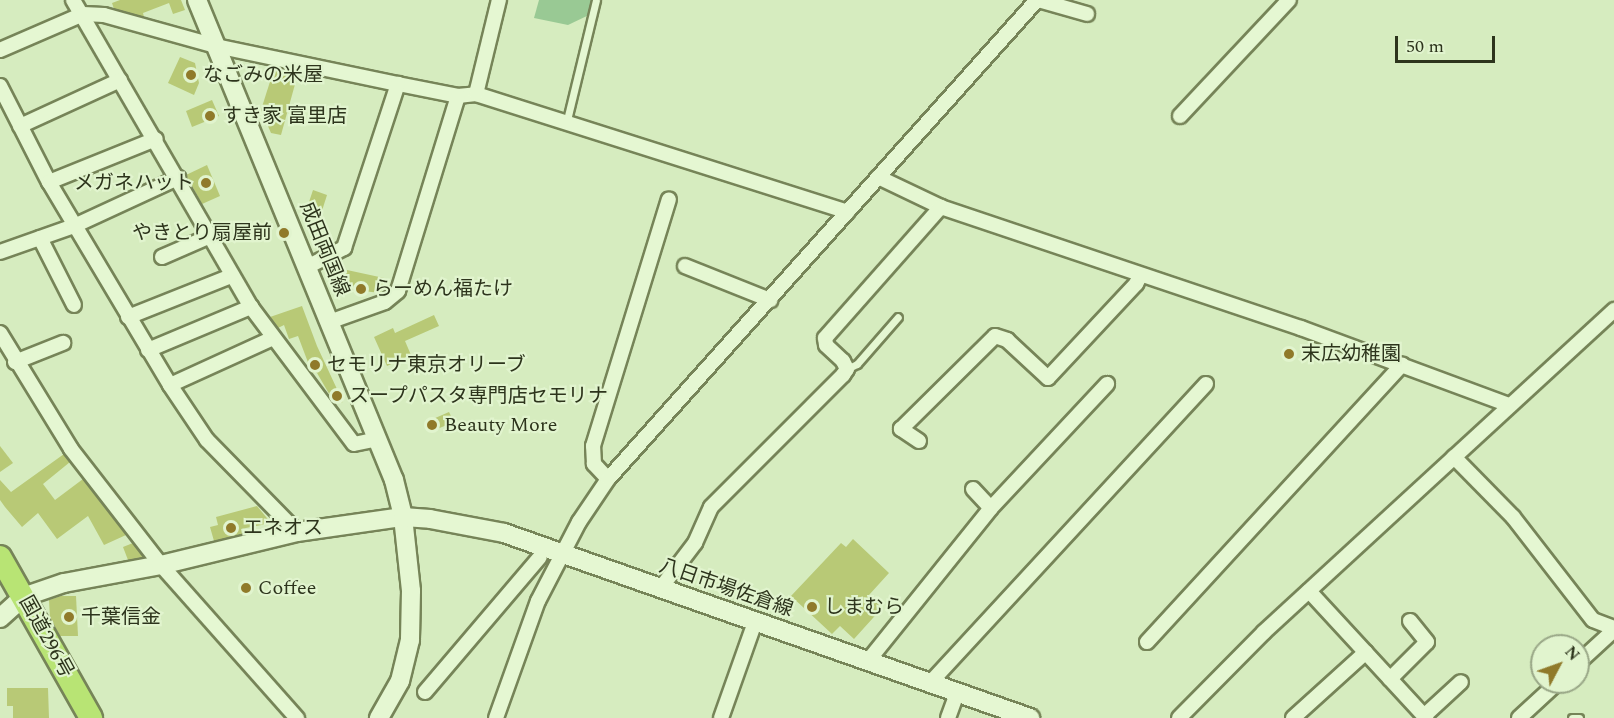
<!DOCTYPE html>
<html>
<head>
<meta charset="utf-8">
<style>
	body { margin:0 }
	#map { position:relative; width:1614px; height:718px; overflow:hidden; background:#d6ecbf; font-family:Spectral,"Noto Sans JP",serif }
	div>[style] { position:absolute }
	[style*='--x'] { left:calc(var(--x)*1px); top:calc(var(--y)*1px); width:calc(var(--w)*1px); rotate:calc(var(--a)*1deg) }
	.green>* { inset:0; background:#99c994 }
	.building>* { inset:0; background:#b8c976 }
	.roads { filter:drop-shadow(2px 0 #768458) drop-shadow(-2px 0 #768458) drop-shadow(0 2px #768458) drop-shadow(0 -2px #768458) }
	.service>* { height:7px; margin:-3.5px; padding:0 3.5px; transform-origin:3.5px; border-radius:3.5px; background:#e5f7d2 }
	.minor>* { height:14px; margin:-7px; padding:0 7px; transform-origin:7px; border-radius:7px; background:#e5f7d2 }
	.secondary>* { height:18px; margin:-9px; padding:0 9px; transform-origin:9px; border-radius:9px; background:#e5f7d2 }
	.trunk>* { height:22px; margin:-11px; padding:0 11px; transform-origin:11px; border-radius:11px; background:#b8e474 }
	.dots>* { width:16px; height:16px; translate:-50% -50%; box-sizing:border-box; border:3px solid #e1f4ce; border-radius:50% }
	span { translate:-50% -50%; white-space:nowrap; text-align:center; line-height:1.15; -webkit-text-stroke:4.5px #e1f4ce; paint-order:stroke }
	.poi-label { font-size:20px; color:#2d341c }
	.left { translate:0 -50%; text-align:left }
	.right { translate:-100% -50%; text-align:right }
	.street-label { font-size:20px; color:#2d341c }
	.north { position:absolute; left:1530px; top:634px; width:60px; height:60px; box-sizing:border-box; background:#e1f4ce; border:2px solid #99a787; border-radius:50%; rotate:49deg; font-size:16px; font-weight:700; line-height:24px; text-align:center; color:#2d341c }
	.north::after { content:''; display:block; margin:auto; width:21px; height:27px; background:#907a2a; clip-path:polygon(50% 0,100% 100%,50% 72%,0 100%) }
	.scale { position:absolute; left:1395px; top:36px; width:100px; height:27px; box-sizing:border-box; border:3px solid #2d341c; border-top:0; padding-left:8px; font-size:18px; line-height:21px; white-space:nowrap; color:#2d341c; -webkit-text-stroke:4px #e1f4ce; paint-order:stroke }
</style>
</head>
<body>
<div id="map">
	<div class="green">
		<div style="clip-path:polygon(539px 0,595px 0,591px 14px,568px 25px,534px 18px)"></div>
	</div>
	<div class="building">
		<div style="clip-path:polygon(120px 0,181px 0,185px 10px,173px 14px,169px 3px,143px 13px,144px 17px,114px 9px,112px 3px)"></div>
		<div style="clip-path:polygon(180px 57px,195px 63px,199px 83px,194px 95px,168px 83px)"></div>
		<div style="clip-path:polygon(274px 69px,297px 77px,281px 135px,271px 133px,261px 110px)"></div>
		<div style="clip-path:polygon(212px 100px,219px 116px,192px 127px,186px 111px)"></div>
		<div style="clip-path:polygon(207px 165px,220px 196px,202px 204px,186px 175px)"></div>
		<div style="clip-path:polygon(313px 190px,327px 195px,320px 217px,307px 208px)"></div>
		<div style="clip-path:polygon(347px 270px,384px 278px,381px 293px,344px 289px)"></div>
		<div style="clip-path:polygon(302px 306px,317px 346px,343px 402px,335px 404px,317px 373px,312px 373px,298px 336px,289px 339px,284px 325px,278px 328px,270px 317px)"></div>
		<div style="clip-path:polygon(434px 315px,439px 326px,405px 341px,411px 355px,387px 366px,374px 337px,393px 328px,395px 333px)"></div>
		<div style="clip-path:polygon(449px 412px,454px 422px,430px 432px,426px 422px)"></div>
		<div style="clip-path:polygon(0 446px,13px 463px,0 472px)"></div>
		<div style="clip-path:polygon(64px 454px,70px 462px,43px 484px,55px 500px,83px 479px,126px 535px,104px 545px,88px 516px,57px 539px,38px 513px,22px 527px,5px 507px,0 500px,0 480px,11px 492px)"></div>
		<div style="clip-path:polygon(257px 506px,271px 523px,241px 529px,242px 534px,214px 541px,210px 527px,218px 525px,216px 517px)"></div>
		<div style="clip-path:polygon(853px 539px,889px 573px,869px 595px,882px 608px,854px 639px,840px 626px,832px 634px,791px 596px,841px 543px,846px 547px)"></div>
		<div style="clip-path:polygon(133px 543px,143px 557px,128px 560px,123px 547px)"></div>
		<div style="clip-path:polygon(61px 596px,76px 596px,78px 636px,60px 636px,50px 618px,49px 600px)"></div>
		<div style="clip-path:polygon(7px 688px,48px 688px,49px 718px,13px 718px,13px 706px,7px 706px)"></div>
	</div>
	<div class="roads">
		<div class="service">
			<div style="--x:567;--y:120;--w:123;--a:-76.4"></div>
			<div style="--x:847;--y:369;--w:11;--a:-27"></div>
			<div style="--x:857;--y:364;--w:62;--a:-48.9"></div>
			<div style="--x:1572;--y:718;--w:7;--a:0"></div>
		</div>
		<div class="minor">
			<div style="--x:73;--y:0;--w:355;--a:59.9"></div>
			<div style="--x:251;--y:307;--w:171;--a:53.1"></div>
			<div style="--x:354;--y:444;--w:25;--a:-12"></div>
			<div style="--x:1038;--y:0;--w:51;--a:15.9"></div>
			<div style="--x:0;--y:50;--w:90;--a:-23.4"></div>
			<div style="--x:83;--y:14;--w:21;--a:3"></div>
			<div style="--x:104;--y:15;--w:116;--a:15.5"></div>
			<div style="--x:216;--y:46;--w:186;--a:11.8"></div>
			<div style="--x:398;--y:84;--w:61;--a:11.3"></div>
			<div style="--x:458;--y:96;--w:18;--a:-6"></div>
			<div style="--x:476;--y:94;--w:390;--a:17.6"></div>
			<div style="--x:0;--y:86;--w:108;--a:63"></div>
			<div style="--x:49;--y:182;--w:236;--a:59.2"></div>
			<div style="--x:170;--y:385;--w:66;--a:56.1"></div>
			<div style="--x:207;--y:440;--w:129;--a:45.6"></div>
			<div style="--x:476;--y:94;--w:97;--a:-76.3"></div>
			<div style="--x:1180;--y:116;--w:159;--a:-46.8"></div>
			<div style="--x:20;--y:126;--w:110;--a:-24.7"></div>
			<div style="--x:878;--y:177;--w:70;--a:25.5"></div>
			<div style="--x:941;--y:207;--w:380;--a:18.6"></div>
			<div style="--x:1301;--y:328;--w:222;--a:20.3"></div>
			<div style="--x:49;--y:182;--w:115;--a:-21.9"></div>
			<div style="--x:40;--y:238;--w:75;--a:63.1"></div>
			<div style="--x:0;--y:252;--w:78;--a:-19.4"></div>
			<div style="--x:74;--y:226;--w:115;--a:-24.8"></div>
			<div style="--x:162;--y:257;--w:50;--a:-23.5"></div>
			<div style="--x:685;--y:266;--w:92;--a:21.8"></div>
			<div style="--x:307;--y:267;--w:42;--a:-27.2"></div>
			<div style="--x:344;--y:248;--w:173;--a:-71.8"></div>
			<div style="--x:128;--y:317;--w:111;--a:-21.7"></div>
			<div style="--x:329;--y:322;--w:59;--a:-19.7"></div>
			<div style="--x:385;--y:302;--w:17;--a:-40"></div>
			<div style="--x:398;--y:291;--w:204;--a:-72.9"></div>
			<div style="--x:0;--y:333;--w:136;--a:58.5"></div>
			<div style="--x:71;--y:449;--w:147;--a:52.2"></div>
			<div style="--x:161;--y:565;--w:205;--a:48.4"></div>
			<div style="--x:148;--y:350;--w:112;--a:-22.7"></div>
			<div style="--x:15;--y:362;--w:52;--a:-21.6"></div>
			<div style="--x:170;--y:385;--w:113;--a:-24.5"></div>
			<div style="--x:919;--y:441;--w:22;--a:-146"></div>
			<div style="--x:901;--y:429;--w:132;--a:-44.7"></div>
			<div style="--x:995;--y:336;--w:13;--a:18"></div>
			<div style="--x:1007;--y:340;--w:56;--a:42.8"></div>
			<div style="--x:1048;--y:378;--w:129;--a:-46.9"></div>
			<div style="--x:1136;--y:284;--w:9;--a:-63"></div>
			<div style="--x:1454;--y:457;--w:84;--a:45.5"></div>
			<div style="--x:1513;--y:517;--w:130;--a:52.2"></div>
			<div style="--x:1593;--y:620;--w:22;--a:21"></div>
			<div style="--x:608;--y:479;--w:21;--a:-133"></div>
			<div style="--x:594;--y:464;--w:18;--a:-93"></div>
			<div style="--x:593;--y:446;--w:258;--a:-72.9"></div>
			<div style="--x:973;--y:489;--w:26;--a:47"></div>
			<div style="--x:660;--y:589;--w:58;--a:-52.7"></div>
			<div style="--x:695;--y:543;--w:39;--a:-66"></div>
			<div style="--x:711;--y:507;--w:187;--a:-45"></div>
			<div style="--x:843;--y:375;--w:7;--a:-56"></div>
			<div style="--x:847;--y:369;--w:9;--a:-117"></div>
			<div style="--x:843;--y:361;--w:23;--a:-137"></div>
			<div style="--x:826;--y:345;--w:7;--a:-98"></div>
			<div style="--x:825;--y:338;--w:175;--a:-48.5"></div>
			<div style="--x:1309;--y:591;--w:173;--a:47.3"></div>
			<div style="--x:1147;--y:642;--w:377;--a:-47.4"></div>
			<div style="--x:868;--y:661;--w:196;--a:-51.2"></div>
			<div style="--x:991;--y:508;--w:170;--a:-46.9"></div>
			<div style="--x:1578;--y:663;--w:49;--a:-42.5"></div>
			<div style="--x:1390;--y:679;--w:52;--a:-45"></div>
			<div style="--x:1427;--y:642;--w:27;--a:-129"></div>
			<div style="--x:930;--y:683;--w:407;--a:-47.3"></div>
			<div style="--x:425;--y:692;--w:177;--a:-49.6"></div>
			<div style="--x:1424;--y:716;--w:50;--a:-42.6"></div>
			<div style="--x:496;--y:718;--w:124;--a:-70.3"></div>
			<div style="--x:538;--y:601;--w:89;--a:-62.6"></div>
			<div style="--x:579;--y:522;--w:52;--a:-56"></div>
			<div style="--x:608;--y:479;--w:643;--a:-48.15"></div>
			<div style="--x:721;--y:718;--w:102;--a:-70.5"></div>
			<div style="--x:948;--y:718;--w:27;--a:-70"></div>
			<div style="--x:1179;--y:718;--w:121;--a:-45.3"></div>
			<div style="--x:1264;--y:632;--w:476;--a:-42.6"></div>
			<div style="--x:1293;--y:718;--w:98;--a:-42.1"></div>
			<div style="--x:1519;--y:718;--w:53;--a:-42.7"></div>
		</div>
		<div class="secondary">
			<div style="--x:197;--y:0;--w:519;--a:67.69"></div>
			<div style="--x:394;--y:480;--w:38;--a:76"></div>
			<div style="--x:403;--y:517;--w:74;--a:83.8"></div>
			<div style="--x:411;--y:591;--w:49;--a:91.2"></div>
			<div style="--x:410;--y:640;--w:42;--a:103.7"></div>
			<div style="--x:400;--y:681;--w:43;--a:119.6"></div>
			<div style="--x:0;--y:618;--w:31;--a:-42"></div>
			<div style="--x:23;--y:597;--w:43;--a:-18.9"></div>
			<div style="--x:64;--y:583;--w:99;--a:-10.5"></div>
			<div style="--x:161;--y:565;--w:140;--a:-13.6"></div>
			<div style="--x:297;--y:532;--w:107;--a:-8.1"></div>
			<div style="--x:403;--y:517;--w:27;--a:4"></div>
			<div style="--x:430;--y:519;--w:75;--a:10.7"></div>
			<div style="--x:504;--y:533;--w:558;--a:19.38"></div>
		</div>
		<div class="trunk">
			<div style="--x:0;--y:557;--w:185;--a:60.5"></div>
		</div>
	</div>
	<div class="dots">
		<div style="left:191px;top:75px;background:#907a2a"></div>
		<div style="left:210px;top:116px;background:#907a2a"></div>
		<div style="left:206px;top:183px;background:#907a2a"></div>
		<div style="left:284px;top:233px;background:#907a2a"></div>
		<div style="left:361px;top:289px;background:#907a2a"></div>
		<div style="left:1289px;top:354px;background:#907a2a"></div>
		<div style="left:315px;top:365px;background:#907a2a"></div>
		<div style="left:337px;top:396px;background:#907a2a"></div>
		<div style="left:432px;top:425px;background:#907a2a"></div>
		<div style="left:231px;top:528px;background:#907a2a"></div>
		<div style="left:246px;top:588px;background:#907a2a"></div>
		<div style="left:812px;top:607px;background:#907a2a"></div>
		<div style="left:69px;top:617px;background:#907a2a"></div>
	</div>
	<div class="poi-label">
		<span class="left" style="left:203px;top:75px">なごみの米屋</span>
		<span class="left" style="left:222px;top:116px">すき家 富里店</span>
		<span class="right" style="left:194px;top:183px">メガネハット</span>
		<span class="right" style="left:272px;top:233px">やきとり扇屋前</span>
		<span class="left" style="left:373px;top:289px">らーめん福たけ</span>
		<span class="left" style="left:1301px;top:354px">末広幼稚園</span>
		<span class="left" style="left:327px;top:365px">セモリナ東京オリーブ</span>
		<span class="left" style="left:349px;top:396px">スープパスタ専門店セモリナ</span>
		<span class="left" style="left:444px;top:425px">Beauty More</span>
		<span class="left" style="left:243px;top:528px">エネオス</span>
		<span class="left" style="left:258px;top:588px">Coffee</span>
		<span class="left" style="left:824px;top:607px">しまむら</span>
		<span class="left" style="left:81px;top:617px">千葉信金</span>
	</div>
	<div class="street-label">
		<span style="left:324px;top:249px;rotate:68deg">成田両国線</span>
		<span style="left:726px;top:588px;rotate:19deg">八日市場佐倉線</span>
		<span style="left:46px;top:637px;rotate:61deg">国道296号</span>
	</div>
	<div class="north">N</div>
	<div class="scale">50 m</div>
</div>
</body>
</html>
